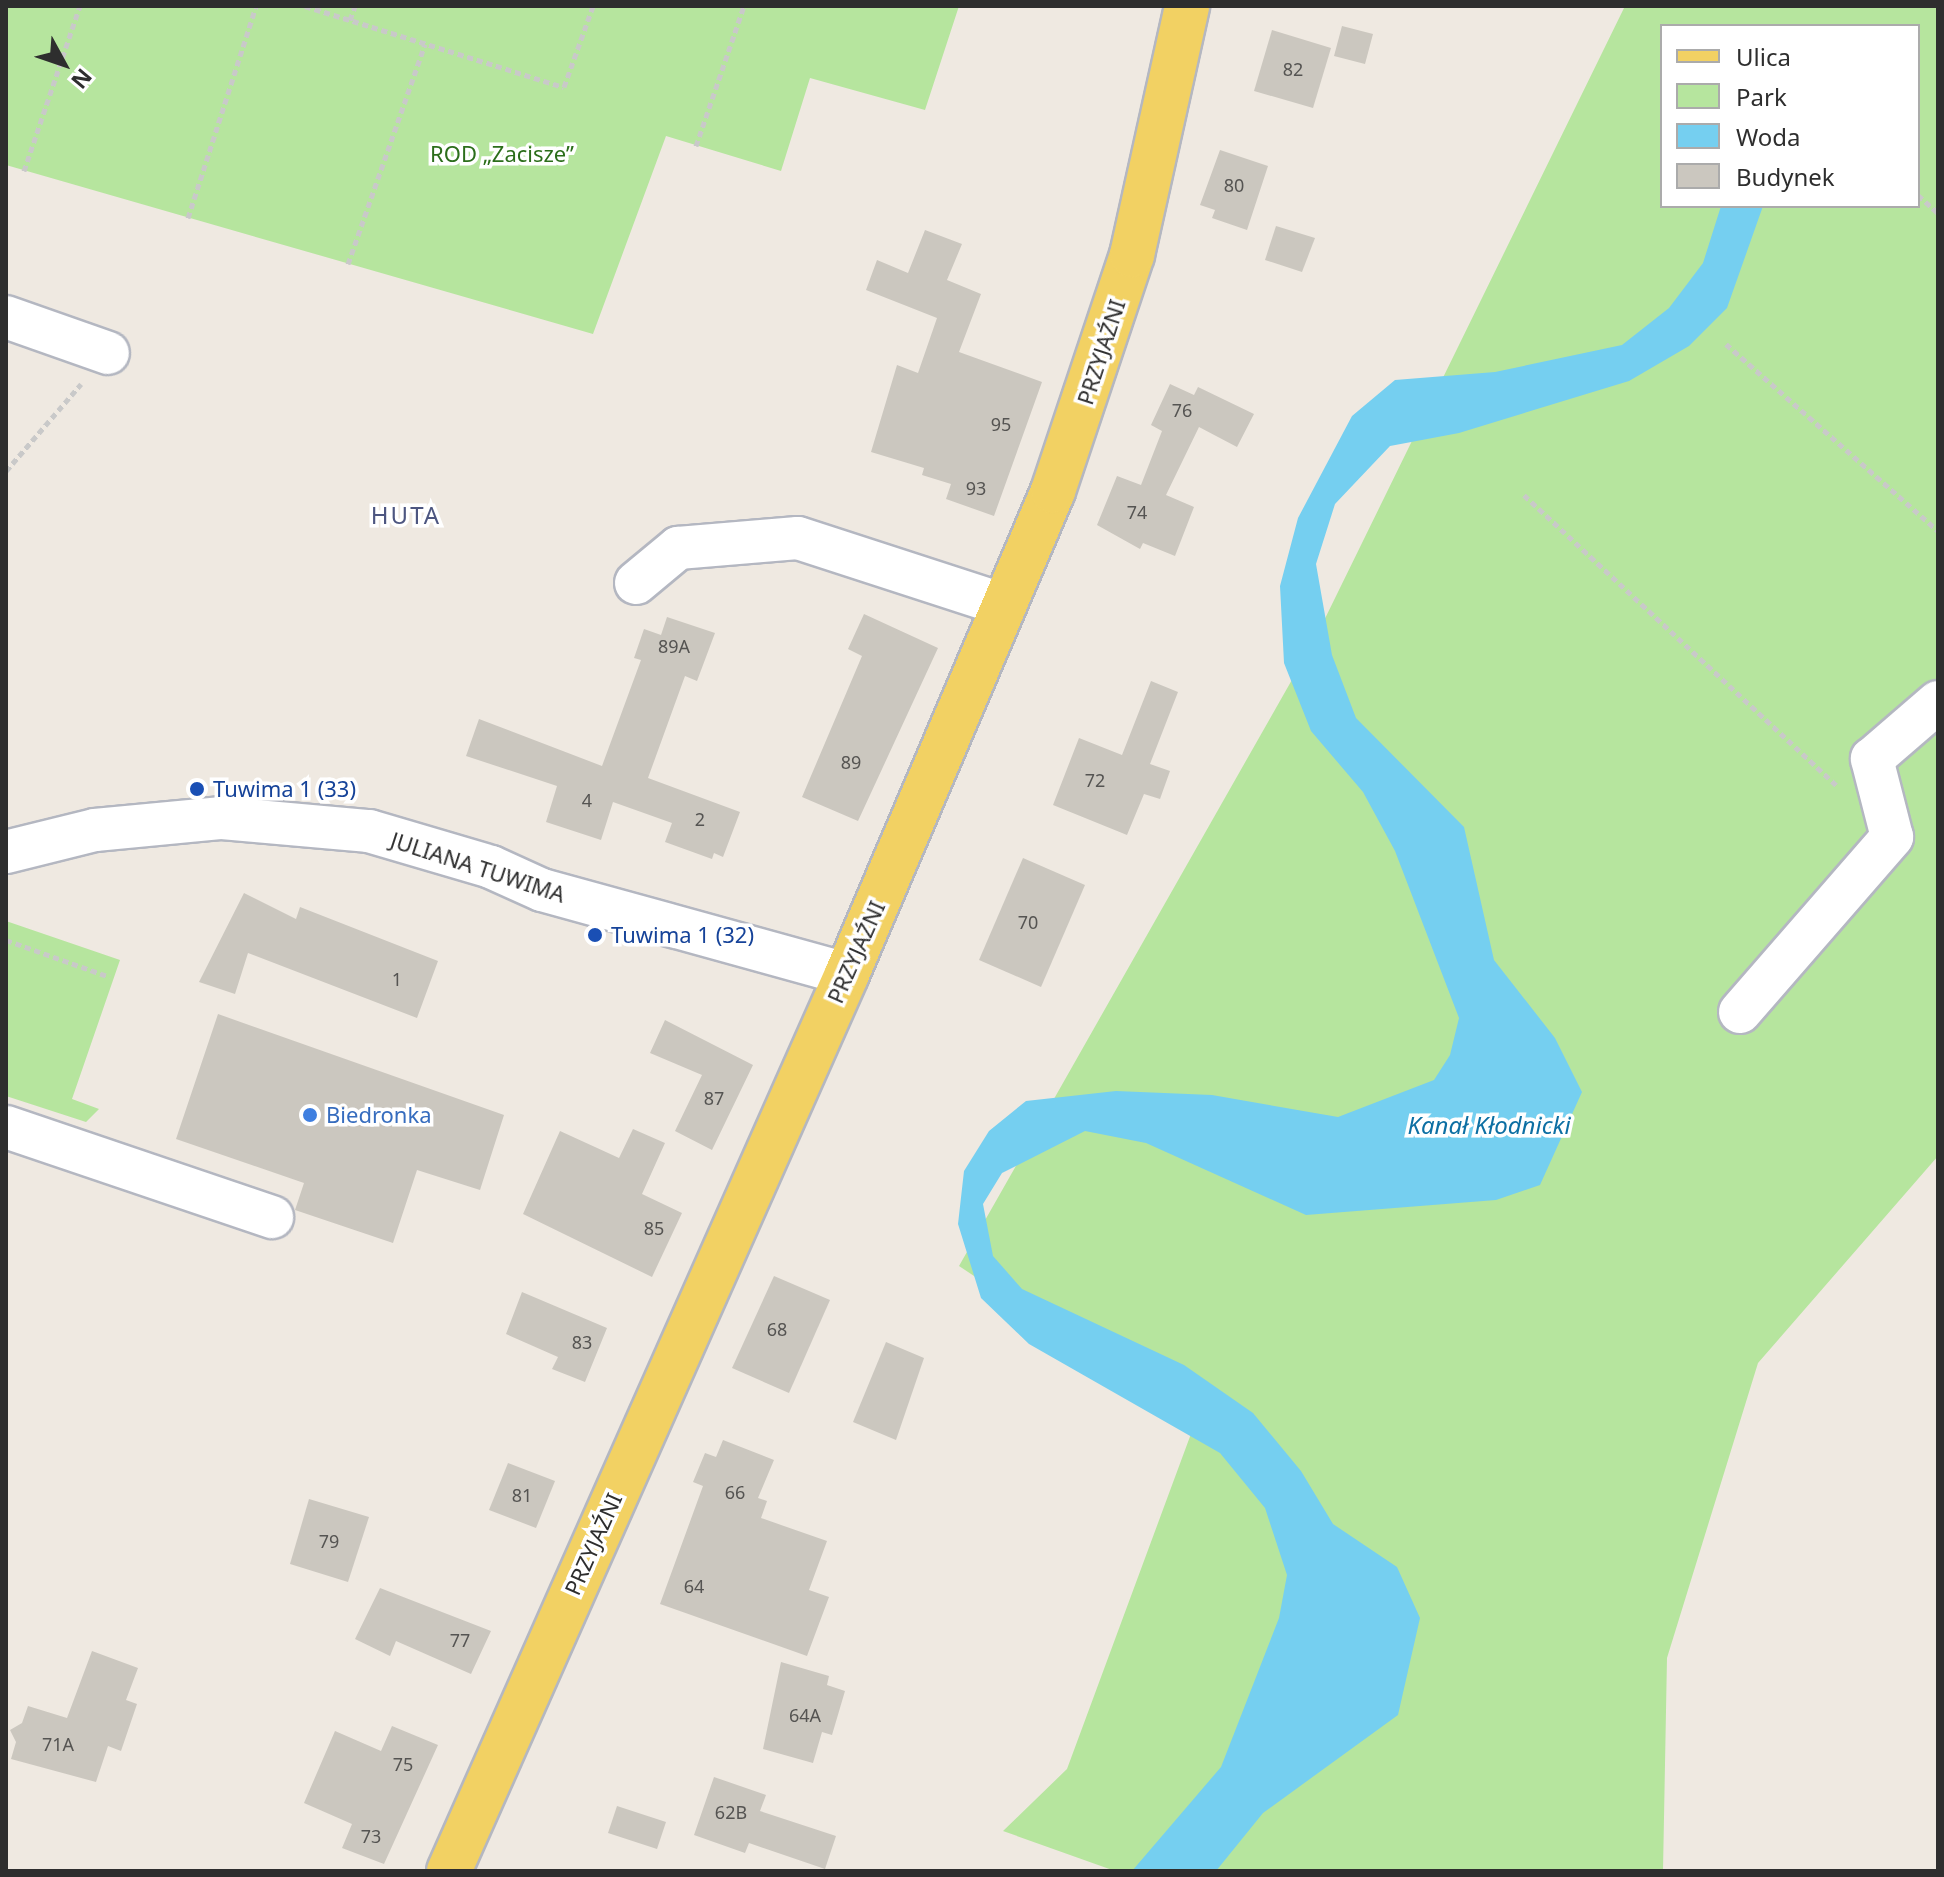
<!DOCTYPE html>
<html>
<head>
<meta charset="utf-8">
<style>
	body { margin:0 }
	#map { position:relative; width:1944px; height:1877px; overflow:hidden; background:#efe9e1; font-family:"Noto Sans",sans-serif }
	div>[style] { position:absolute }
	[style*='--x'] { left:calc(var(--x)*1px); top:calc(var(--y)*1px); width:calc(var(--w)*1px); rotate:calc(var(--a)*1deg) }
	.green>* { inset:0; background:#b6e59e }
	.water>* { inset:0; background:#75cff0 }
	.building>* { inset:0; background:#cbc7bf }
	.path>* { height:5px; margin-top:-2.5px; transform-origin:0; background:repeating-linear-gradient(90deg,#c9c9c9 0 6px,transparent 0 10px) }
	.roads { filter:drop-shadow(2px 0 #b4b7c1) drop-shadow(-2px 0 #b4b7c1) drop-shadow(0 2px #b4b7c1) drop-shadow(0 -2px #b4b7c1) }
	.minor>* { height:42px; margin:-21px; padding:0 21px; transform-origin:21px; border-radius:21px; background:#fff }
	.major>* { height:44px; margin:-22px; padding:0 22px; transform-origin:22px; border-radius:22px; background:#f2d163 }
	.dots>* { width:22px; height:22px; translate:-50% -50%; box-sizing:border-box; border:4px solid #fff; border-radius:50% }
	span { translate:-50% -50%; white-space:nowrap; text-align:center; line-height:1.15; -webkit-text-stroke:7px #fff; paint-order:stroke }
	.number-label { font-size:18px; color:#555452 }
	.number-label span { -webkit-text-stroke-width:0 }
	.park-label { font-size:22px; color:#2c6e1b }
	.street-label { font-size:22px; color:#2e2e2e }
	.transit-label { font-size:22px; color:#164399 }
	.left { translate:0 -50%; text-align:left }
	.shop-label { font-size:22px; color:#366cbe }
	.neighbourhood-label { font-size:24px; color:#4d5680; letter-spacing:2px }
	.water-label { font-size:24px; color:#0d6fa3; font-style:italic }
	.frame { position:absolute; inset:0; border:8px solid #2e2e2e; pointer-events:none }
	.legend { position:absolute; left:1660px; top:24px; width:260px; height:184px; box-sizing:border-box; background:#fff; border:2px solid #ababab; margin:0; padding:10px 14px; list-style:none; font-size:24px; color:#2e2e2e }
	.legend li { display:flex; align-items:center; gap:16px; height:40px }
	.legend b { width:40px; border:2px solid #ababab }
	.north { position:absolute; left:24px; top:24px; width:80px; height:80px; -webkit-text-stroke:6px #fff; paint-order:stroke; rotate:130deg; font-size:22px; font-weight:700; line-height:32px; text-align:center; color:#2e2e2e }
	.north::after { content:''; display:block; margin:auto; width:28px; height:36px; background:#2e2e2e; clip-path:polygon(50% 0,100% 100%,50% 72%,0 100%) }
</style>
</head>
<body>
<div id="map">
	<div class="green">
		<div style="clip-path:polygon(6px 6px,959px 6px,925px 110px,810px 78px,781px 171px,666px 136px,593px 334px,6px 165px)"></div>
		<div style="clip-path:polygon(evenodd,1625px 6px,1938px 6px,1938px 1156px,1758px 1363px,1667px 1658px,1663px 1871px,1115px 1871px,1003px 1831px,1067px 1769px,1195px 1423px,959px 1266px,1314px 641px,1625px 6px,1662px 26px,1918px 26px,1918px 206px,1662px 206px,1662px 26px)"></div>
		<div style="clip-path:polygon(6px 921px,120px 960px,72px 1099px,99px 1109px,86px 1122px,6px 1096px)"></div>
	</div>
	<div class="water">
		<div style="clip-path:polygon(1721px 206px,1763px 206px,1727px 308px,1689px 346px,1629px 381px,1459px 433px,1390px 446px,1335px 504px,1316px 564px,1332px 655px,1356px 718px,1464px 827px,1494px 960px,1555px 1038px,1582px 1092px,1540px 1185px,1496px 1200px,1306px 1215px,1146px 1143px,1085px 1131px,1002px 1173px,983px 1204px,993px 1256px,1022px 1289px,1184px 1365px,1253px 1413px,1301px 1471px,1333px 1524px,1397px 1567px,1420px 1618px,1398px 1715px,1263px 1813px,1216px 1871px,1132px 1871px,1221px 1767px,1279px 1618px,1287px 1575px,1265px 1508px,1220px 1453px,1029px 1344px,981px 1298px,958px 1224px,964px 1171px,989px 1131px,1026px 1101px,1116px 1091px,1212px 1095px,1338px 1117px,1434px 1080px,1450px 1055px,1459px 1018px,1395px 851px,1363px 792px,1311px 731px,1284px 663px,1280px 586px,1298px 518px,1352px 416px,1395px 380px,1495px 372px,1622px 345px,1669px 308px,1703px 263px)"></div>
	</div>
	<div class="building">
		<div style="clip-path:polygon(1342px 26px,1373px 34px,1365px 64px,1334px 56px)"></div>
		<div style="clip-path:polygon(1272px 30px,1331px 48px,1313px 108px,1254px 91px)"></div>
		<div style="clip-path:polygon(1220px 150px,1268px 166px,1247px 230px,1212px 218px,1215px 210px,1200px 205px)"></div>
		<div style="clip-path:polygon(1276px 226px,1315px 238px,1302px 272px,1265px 260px)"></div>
		<div style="clip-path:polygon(925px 230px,962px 244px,947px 280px,981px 294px,959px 352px,1042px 382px,994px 516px,946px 499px,951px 484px,922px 475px,924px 468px,871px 452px,897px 365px,918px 373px,937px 318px,866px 290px,877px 260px,908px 273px)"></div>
		<div style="clip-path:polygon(1170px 384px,1194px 395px,1198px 387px,1254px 414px,1237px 447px,1199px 427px,1166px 495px,1194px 507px,1175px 556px,1143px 543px,1140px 549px,1097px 525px,1117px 476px,1141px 485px,1162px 431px,1151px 425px)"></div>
		<div style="clip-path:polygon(864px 614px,938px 648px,858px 821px,802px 797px,862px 656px,848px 649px)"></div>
		<div style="clip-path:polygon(667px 617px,715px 633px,697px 681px,685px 676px,648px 778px,740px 812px,723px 857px,714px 853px,712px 859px,665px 842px,672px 823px,613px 802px,601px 840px,546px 822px,557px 786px,466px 756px,479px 719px,602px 766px,641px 660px,634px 658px,644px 629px,661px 635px)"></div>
		<div style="clip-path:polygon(1151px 681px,1178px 692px,1150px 764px,1170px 771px,1160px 799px,1144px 794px,1127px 835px,1053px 805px,1079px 738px,1122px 755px)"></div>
		<div style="clip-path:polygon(1023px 858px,1085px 885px,1041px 987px,979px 960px)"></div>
		<div style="clip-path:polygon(244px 893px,296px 919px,300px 907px,438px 961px,417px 1018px,248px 953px,235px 994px,199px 982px)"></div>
		<div style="clip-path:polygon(218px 1014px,504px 1115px,480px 1190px,417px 1170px,393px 1243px,295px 1210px,304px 1183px,176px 1139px)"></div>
		<div style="clip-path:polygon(665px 1020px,753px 1065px,712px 1150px,675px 1131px,702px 1075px,650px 1053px)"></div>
		<div style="clip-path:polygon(633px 1129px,665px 1143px,642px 1194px,682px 1213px,652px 1277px,523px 1214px,560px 1131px,619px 1158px)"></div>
		<div style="clip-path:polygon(774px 1276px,830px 1300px,789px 1393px,732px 1368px)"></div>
		<div style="clip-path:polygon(522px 1292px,607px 1328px,585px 1382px,552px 1369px,558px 1357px,506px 1334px)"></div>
		<div style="clip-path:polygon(886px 1342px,924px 1358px,896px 1440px,853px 1422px)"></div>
		<div style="clip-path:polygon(723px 1440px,774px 1460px,758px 1498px,767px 1501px,761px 1518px,827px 1541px,809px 1590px,829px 1597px,807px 1656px,660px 1604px,703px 1486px,693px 1482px,705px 1453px,716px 1457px)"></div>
		<div style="clip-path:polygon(508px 1463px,555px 1481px,536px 1528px,489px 1510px)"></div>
		<div style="clip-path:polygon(309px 1499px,369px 1517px,348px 1582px,290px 1564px)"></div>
		<div style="clip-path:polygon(380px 1588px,491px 1631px,471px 1674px,396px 1641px,390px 1656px,355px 1639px)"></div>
		<div style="clip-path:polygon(92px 1651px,138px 1668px,126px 1700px,137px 1704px,121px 1751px,108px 1746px,96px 1782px,11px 1759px,16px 1742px,10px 1730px,22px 1723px,28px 1706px,67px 1718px)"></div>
		<div style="clip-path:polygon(781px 1662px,829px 1676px,827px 1685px,845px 1691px,832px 1735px,822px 1732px,813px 1763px,763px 1749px)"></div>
		<div style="clip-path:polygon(392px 1726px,438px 1745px,384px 1864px,342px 1848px,352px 1824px,304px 1803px,335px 1731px,381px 1751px)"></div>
		<div style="clip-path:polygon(714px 1777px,766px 1795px,760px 1811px,836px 1836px,825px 1869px,749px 1843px,745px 1853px,694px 1835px)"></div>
		<div style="clip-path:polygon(617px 1806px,666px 1822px,657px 1849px,608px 1833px)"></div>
	</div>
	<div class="path">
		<div style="--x:305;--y:6;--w:271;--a:17.4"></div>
		<div style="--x:564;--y:87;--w:86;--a:-70.3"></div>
		<div style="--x:350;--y:20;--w:15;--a:-70"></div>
		<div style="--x:696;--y:146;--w:148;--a:-71.1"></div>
		<div style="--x:24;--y:171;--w:174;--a:-71.3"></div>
		<div style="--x:1918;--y:195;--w:27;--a:42"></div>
		<div style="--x:188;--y:218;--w:223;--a:-72.2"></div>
		<div style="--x:348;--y:264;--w:233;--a:-70.7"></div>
		<div style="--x:1726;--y:344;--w:283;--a:41.4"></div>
		<div style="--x:6;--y:471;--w:115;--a:-49.2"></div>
		<div style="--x:1524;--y:495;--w:429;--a:42.9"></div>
		<div style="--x:6;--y:940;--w:110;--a:19.6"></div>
	</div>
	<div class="roads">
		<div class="minor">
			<div style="--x:6;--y:317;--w:108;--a:19.4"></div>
			<div style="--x:636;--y:583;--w:55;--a:-39.8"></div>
			<div style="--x:678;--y:548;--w:120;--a:-4.8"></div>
			<div style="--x:798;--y:538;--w:217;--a:18"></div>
			<div style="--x:6;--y:852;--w:92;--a:-13.9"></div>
			<div style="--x:95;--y:830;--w:128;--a:-5.4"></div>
			<div style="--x:222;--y:818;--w:148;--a:5.1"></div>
			<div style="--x:369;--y:831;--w:127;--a:16.4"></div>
			<div style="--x:491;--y:867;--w:56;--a:24.3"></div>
			<div style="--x:542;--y:890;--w:316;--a:15.4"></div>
			<div style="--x:1740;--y:1012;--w:232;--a:-49"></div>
			<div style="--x:1892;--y:837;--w:81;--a:-104.4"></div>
			<div style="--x:1872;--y:759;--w:87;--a:-40.8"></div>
			<div style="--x:6;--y:1127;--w:281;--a:18.7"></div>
		</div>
		<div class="major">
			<div style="--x:449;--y:1871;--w:981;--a:-66.07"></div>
			<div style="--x:847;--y:974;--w:525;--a:-66.9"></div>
			<div style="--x:1053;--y:491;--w:249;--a:-71.5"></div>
			<div style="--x:1132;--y:255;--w:255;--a:-77.5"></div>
		</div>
	</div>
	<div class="dots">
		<div style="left:197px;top:789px;background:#1a4fb4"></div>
		<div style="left:595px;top:935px;background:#1a4fb4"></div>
		<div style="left:310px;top:1115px;background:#3f7fe0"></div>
	</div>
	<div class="number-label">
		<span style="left:1293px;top:69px">82</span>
		<span style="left:1234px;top:185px">80</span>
		<span style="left:1182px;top:410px">76</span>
		<span style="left:1001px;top:424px">95</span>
		<span style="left:976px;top:488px">93</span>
		<span style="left:1137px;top:512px">74</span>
		<span style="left:674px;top:646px">89A</span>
		<span style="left:851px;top:762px">89</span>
		<span style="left:1095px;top:780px">72</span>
		<span style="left:587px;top:800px">4</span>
		<span style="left:700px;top:819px">2</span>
		<span style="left:1028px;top:922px">70</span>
		<span style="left:397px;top:979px">1</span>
		<span style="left:714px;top:1098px">87</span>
		<span style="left:654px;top:1228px">85</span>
		<span style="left:777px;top:1329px">68</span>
		<span style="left:582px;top:1342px">83</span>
		<span style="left:735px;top:1492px">66</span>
		<span style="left:522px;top:1495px">81</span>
		<span style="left:329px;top:1541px">79</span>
		<span style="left:694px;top:1586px">64</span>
		<span style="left:460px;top:1640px">77</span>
		<span style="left:805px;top:1715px">64A</span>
		<span style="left:58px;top:1744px">71A</span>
		<span style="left:403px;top:1764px">75</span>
		<span style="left:731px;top:1812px">62B</span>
		<span style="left:371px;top:1836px">73</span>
	</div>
	<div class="park-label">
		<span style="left:502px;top:154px">ROD „Zacisze”</span>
	</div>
	<div class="street-label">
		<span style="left:1101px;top:352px;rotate:-72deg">PRZYJAŹNI</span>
		<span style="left:478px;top:867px;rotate:18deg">JULIANA TUWIMA</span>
		<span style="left:856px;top:952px;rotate:-66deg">PRZYJAŹNI</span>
		<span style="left:593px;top:1544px;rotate:-66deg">PRZYJAŹNI</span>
	</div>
	<div class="transit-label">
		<span class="left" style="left:213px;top:789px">Tuwima 1 (33)</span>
		<span class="left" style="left:611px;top:935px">Tuwima 1 (32)</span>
	</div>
	<div class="shop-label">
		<span class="left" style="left:326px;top:1115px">Biedronka</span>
	</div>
	<div class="neighbourhood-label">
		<span style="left:406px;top:515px">HUTA</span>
	</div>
	<div class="water-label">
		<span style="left:1489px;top:1125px">Kanał Kłodnicki</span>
	</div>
	<div class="frame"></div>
	<ul class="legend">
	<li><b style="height:10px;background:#f2d163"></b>Ulica</li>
	<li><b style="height:22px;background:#b6e59e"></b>Park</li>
	<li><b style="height:22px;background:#75cff0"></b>Woda</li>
	<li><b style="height:22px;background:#cbc7bf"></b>Budynek</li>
	</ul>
	<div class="north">N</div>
</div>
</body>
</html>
